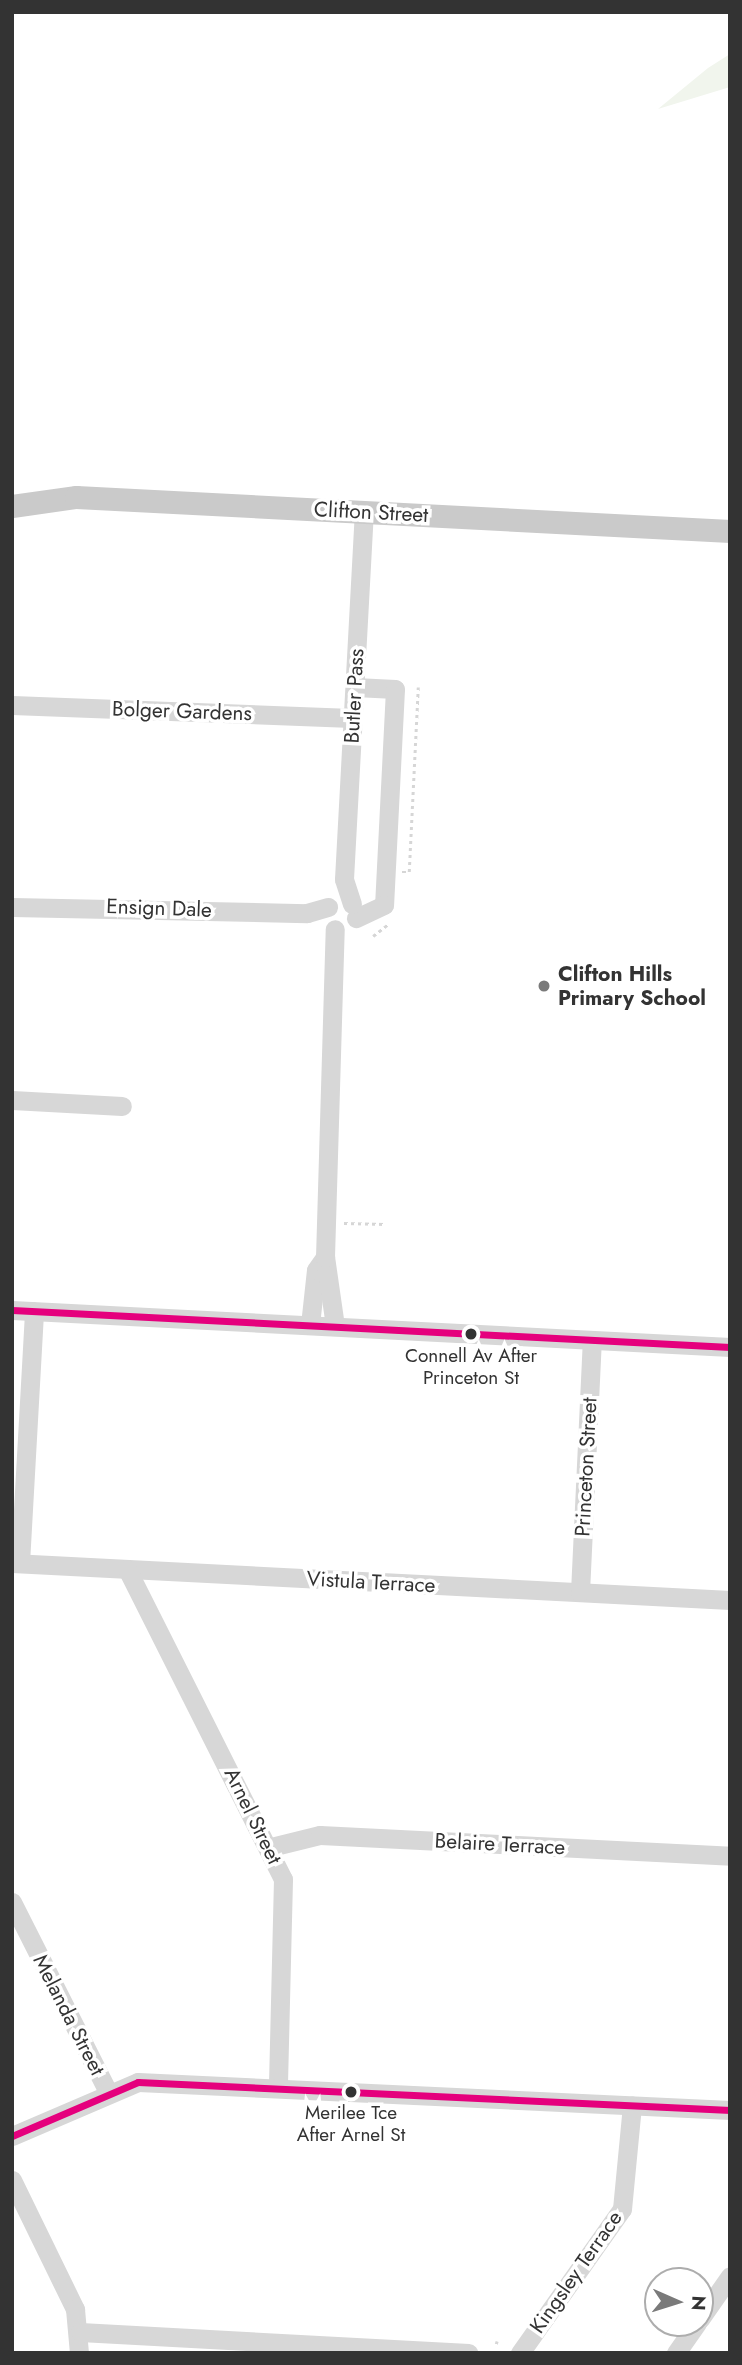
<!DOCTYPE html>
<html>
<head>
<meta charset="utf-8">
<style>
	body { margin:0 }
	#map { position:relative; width:742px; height:2365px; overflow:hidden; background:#fff; font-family:Jost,sans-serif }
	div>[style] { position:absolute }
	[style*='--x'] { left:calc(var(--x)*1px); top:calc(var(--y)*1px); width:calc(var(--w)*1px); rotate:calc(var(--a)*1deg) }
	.green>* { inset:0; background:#f1f5ed }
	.path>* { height:2.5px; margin-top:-1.25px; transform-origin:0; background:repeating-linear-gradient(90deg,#d6d6d6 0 3.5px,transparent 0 7px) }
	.minor>* { height:19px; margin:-9.5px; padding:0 9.5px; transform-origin:9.5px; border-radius:9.5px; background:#d7d7d7 }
	.major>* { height:23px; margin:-11.5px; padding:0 11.5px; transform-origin:11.5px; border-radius:11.5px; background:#cacaca }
	.bus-1>* { height:7px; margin:-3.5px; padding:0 3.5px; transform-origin:3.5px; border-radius:3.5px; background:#e5007d }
	.dots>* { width:19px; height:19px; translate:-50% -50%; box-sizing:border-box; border:4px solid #fff; border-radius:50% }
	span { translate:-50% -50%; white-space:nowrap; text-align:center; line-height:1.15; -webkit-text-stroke:7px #fff; paint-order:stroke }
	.bus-label { font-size:19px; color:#333 }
	.street-label { font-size:21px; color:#333 }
	.poi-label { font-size:21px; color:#333; font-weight:700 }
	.left { translate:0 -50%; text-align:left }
	.frame { position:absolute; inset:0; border:14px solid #333; pointer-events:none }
	.north { position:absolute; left:644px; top:2267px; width:70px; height:70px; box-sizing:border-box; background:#fff; border:2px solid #adadad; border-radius:50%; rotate:93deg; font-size:19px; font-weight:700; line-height:28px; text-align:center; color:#333 }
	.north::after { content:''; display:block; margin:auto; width:24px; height:32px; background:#7a7a7a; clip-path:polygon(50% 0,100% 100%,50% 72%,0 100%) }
</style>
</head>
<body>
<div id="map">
	<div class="green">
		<div style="clip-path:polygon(730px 54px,730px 87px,658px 109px,708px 68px)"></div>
	</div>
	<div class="path">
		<div style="--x:402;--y:872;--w:7;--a:0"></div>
		<div style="--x:409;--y:872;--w:185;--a:-87.2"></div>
		<div style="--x:373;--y:936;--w:18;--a:-38"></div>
		<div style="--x:344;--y:1223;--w:41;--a:1.4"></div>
		<div style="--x:496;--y:2344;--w:3;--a:-72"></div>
	</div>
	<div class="minor">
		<div style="--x:355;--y:687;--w:40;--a:2.9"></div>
		<div style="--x:395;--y:689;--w:216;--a:92.9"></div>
		<div style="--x:384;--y:905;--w:31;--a:155"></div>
		<div style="--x:12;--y:705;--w:340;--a:2.2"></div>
		<div style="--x:352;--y:904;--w:26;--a:-108"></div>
		<div style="--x:344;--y:879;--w:368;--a:-86.9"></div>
		<div style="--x:12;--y:907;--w:295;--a:1.2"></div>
		<div style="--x:307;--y:913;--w:22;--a:-16"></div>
		<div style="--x:12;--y:1100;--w:110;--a:3.1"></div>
		<div style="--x:12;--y:1310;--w:719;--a:2.95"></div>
		<div style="--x:310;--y:1325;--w:55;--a:-83.8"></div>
		<div style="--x:316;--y:1270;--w:16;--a:-55"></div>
		<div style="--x:335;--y:1326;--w:70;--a:-98.2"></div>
		<div style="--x:325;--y:1257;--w:328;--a:-88.3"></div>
		<div style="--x:12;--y:1563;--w:719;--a:2.95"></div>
		<div style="--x:20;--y:1563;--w:252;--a:-86.8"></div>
		<div style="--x:127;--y:1569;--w:347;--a:63.3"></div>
		<div style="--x:283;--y:1879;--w:207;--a:91.4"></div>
		<div style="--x:580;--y:1592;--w:251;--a:-87.3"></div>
		<div style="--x:271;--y:1847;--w:50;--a:-13.8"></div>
		<div style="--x:320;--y:1835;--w:411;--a:2.9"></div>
		<div style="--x:12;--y:1902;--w:211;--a:63.2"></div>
		<div style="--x:12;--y:2136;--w:137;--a:-23.2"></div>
		<div style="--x:138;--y:2082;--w:593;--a:2.71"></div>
		<div style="--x:12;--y:2180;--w:144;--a:64"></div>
		<div style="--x:75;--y:2309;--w:44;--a:84.8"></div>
		<div style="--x:700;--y:2319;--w:52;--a:-55.1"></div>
		<div style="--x:80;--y:2332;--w:389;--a:3.1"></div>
		<div style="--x:520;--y:2353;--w:176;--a:-54.7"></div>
		<div style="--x:622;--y:2209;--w:104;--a:-84.5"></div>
		<div style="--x:676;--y:2353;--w:37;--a:-55"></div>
	</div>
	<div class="major">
		<div style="--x:12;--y:506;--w:65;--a:-8"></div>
		<div style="--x:76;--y:497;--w:655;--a:2.98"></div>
	</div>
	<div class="bus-1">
		<div style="--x:12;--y:1310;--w:719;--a:2.95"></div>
		<div style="--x:12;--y:2136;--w:137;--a:-23.2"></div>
		<div style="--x:138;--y:2082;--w:593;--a:2.71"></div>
	</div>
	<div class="dots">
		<div style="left:544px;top:986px;background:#7a7a7a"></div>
		<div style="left:471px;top:1334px;background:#333"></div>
		<div style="left:351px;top:2092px;background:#333"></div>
	</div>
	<div class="bus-label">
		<span style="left:471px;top:1367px">Connell Av After<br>Princeton St</span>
		<span style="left:351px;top:2124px">Merilee Tce<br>After Arnel St</span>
	</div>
	<div class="street-label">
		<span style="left:371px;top:512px;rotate:3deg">Clifton Street</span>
		<span style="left:354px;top:696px;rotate:-87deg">Butler Pass</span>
		<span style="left:182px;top:711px;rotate:2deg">Bolger Gardens</span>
		<span style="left:159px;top:908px;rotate:2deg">Ensign Dale</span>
		<span style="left:586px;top:1467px;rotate:-87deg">Princeton Street</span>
		<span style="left:371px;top:1582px;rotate:3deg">Vistula Terrace</span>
		<span style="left:253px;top:1816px;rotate:64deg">Arnel Street</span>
		<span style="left:500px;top:1844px;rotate:3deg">Belaire Terrace</span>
		<span style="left:69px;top:2015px;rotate:63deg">Melanda Street</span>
		<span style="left:576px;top:2272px;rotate:-55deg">Kingsley Terrace</span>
	</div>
	<div class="poi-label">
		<span class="left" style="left:558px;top:986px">Clifton Hills<br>Primary School</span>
	</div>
	<div class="frame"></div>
	<div class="north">N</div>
</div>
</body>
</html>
